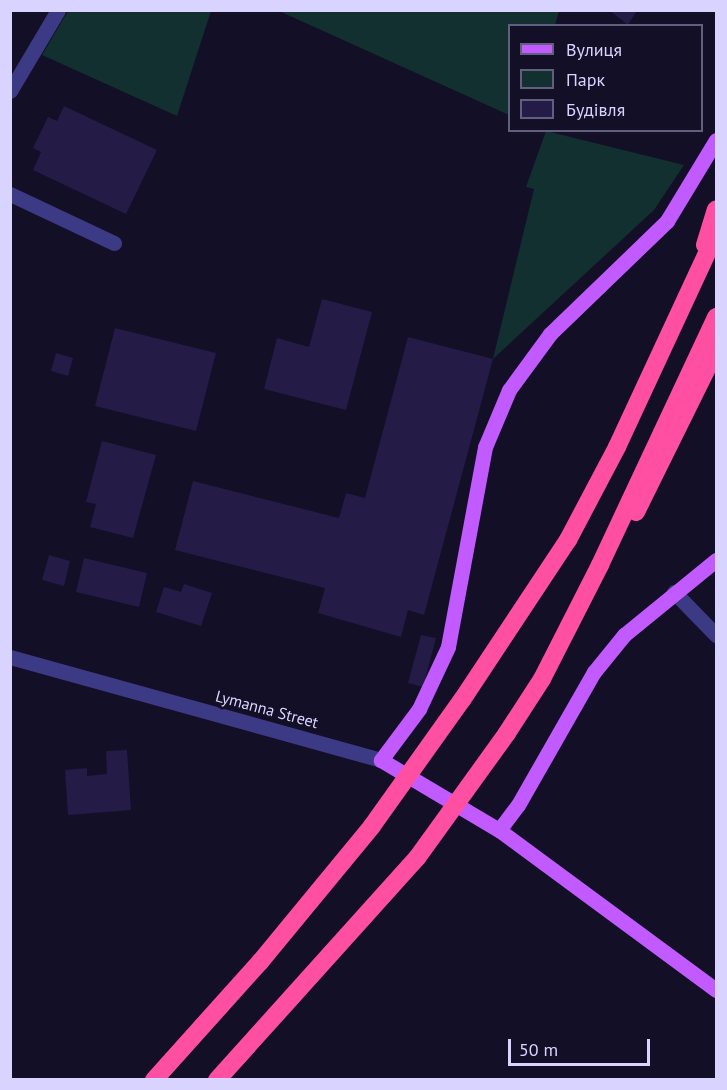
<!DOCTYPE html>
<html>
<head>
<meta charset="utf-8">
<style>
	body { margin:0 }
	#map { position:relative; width:727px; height:1090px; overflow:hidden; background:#130f26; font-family:"PT Sans",sans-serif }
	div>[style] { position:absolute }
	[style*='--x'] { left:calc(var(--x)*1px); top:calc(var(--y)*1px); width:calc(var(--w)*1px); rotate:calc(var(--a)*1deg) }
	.green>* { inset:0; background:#12302f }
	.building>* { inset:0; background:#241b47 }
	.minor>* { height:15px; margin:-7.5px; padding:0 7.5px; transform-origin:7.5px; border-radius:7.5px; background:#3d3a85 }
	.major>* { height:15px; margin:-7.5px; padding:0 7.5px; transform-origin:7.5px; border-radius:7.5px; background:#c25bff }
	.highway>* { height:18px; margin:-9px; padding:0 9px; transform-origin:9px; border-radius:9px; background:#ff4fa3 }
	.highway-bridge>* { height:18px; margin:-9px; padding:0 9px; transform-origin:9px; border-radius:9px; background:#ff4fa3 }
	span { translate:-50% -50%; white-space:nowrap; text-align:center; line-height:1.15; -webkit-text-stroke:6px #130f26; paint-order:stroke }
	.street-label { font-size:16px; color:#d9d4ff }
	.frame { position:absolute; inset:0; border:12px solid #d9d4ff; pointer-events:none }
	.legend { position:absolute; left:508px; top:24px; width:195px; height:108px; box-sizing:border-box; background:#130f26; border:2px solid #625e7d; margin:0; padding:8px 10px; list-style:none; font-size:18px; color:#d9d4ff }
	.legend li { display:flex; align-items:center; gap:12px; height:30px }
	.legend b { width:30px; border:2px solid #625e7d }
	.scale { position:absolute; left:508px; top:1039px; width:142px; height:27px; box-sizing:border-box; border:3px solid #d9d4ff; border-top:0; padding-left:8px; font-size:18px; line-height:21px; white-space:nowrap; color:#d9d4ff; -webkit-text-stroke:4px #130f26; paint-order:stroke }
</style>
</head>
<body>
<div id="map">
	<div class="green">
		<div style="clip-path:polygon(68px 11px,211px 11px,177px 116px,42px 55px)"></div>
		<div style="clip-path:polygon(279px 11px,559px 11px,555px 25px,510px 26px,509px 115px)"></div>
		<div style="clip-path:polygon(546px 131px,684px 165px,654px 210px,493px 359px,534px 189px,526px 187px)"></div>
	</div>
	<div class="building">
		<div style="clip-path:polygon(609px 10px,633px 10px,636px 12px,628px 25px)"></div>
		<div style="clip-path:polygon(64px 106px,157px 150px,126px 214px,33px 170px,41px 152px,33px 148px,48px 117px,57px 121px)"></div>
		<div style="clip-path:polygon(322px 299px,372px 312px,346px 410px,264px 389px,277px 338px,309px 347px)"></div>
		<div style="clip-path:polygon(115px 328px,216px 353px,196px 431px,95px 406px)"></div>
		<div style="clip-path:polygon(408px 337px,493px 359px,424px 615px,408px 610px,401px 637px,318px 613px,325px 588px,175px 550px,193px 481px,339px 518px,346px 493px,365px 498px)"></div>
		<div style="clip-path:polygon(56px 353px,73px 358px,68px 376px,51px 371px)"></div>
		<div style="clip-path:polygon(102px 441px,156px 455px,133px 538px,90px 527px,96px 504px,86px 502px)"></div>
		<div style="clip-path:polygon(49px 555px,70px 561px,64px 586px,42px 580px)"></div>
		<div style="clip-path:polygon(84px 558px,147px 573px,139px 607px,76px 592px)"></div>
		<div style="clip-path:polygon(184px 584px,212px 593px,201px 626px,156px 612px,164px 587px,181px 592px)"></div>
		<div style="clip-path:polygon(421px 635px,436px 638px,423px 687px,408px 683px)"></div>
		<div style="clip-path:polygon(127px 750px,131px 810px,68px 815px,65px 770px,87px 768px,87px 776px,107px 774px,106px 751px)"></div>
	</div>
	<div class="minor">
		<div style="--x:10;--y:91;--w:94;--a:-59.3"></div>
		<div style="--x:10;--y:194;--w:115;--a:25.2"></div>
		<div style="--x:674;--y:592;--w:60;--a:45.7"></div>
		<div style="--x:10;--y:657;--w:385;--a:15.5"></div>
	</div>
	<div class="major">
		<div style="--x:716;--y:140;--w:95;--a:121.2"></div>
		<div style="--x:667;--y:221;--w:163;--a:136"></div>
		<div style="--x:550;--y:334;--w:69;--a:126.2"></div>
		<div style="--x:509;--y:390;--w:62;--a:112.8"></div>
		<div style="--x:485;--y:447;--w:203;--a:100.5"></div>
		<div style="--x:448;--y:647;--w:68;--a:115.1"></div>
		<div style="--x:419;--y:709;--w:64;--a:126.7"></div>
		<div style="--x:381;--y:760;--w:137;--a:30.7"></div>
		<div style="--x:499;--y:830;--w:270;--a:36.4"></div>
		<div style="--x:499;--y:830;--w:31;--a:-53"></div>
		<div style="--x:518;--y:805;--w:153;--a:-60.3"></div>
		<div style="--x:594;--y:672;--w:48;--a:-51"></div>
		<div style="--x:624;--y:635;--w:119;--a:-39.2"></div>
	</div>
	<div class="highway">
		<div style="--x:705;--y:245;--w:37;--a:-73"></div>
		<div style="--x:636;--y:512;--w:181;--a:-63.7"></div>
		<div style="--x:462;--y:700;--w:192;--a:-56.5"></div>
		<div style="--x:568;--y:540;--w:105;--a:-62.2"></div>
		<div style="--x:617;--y:447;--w:235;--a:-65.1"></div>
		<div style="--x:507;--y:733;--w:64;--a:-57.1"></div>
		<div style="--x:542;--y:679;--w:128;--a:-63"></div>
		<div style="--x:600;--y:565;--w:274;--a:-64.9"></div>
		<div style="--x:154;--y:1080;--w:159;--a:-48.1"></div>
		<div style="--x:260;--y:962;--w:176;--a:-50.5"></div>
		<div style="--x:217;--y:1080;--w:299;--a:-48"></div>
	</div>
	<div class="highway-bridge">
		<div style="--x:372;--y:826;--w:155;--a:-54.5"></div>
		<div style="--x:417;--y:858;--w:154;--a:-54.2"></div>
	</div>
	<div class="street-label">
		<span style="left:267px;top:709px;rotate:15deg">Lymanna Street</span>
	</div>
	<div class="frame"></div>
	<ul class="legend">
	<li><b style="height:8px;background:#c25bff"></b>Вулиця</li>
	<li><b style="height:16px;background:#12302f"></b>Парк</li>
	<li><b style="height:16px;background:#241b47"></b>Будівля</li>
	</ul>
	<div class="scale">50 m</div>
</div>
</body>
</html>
